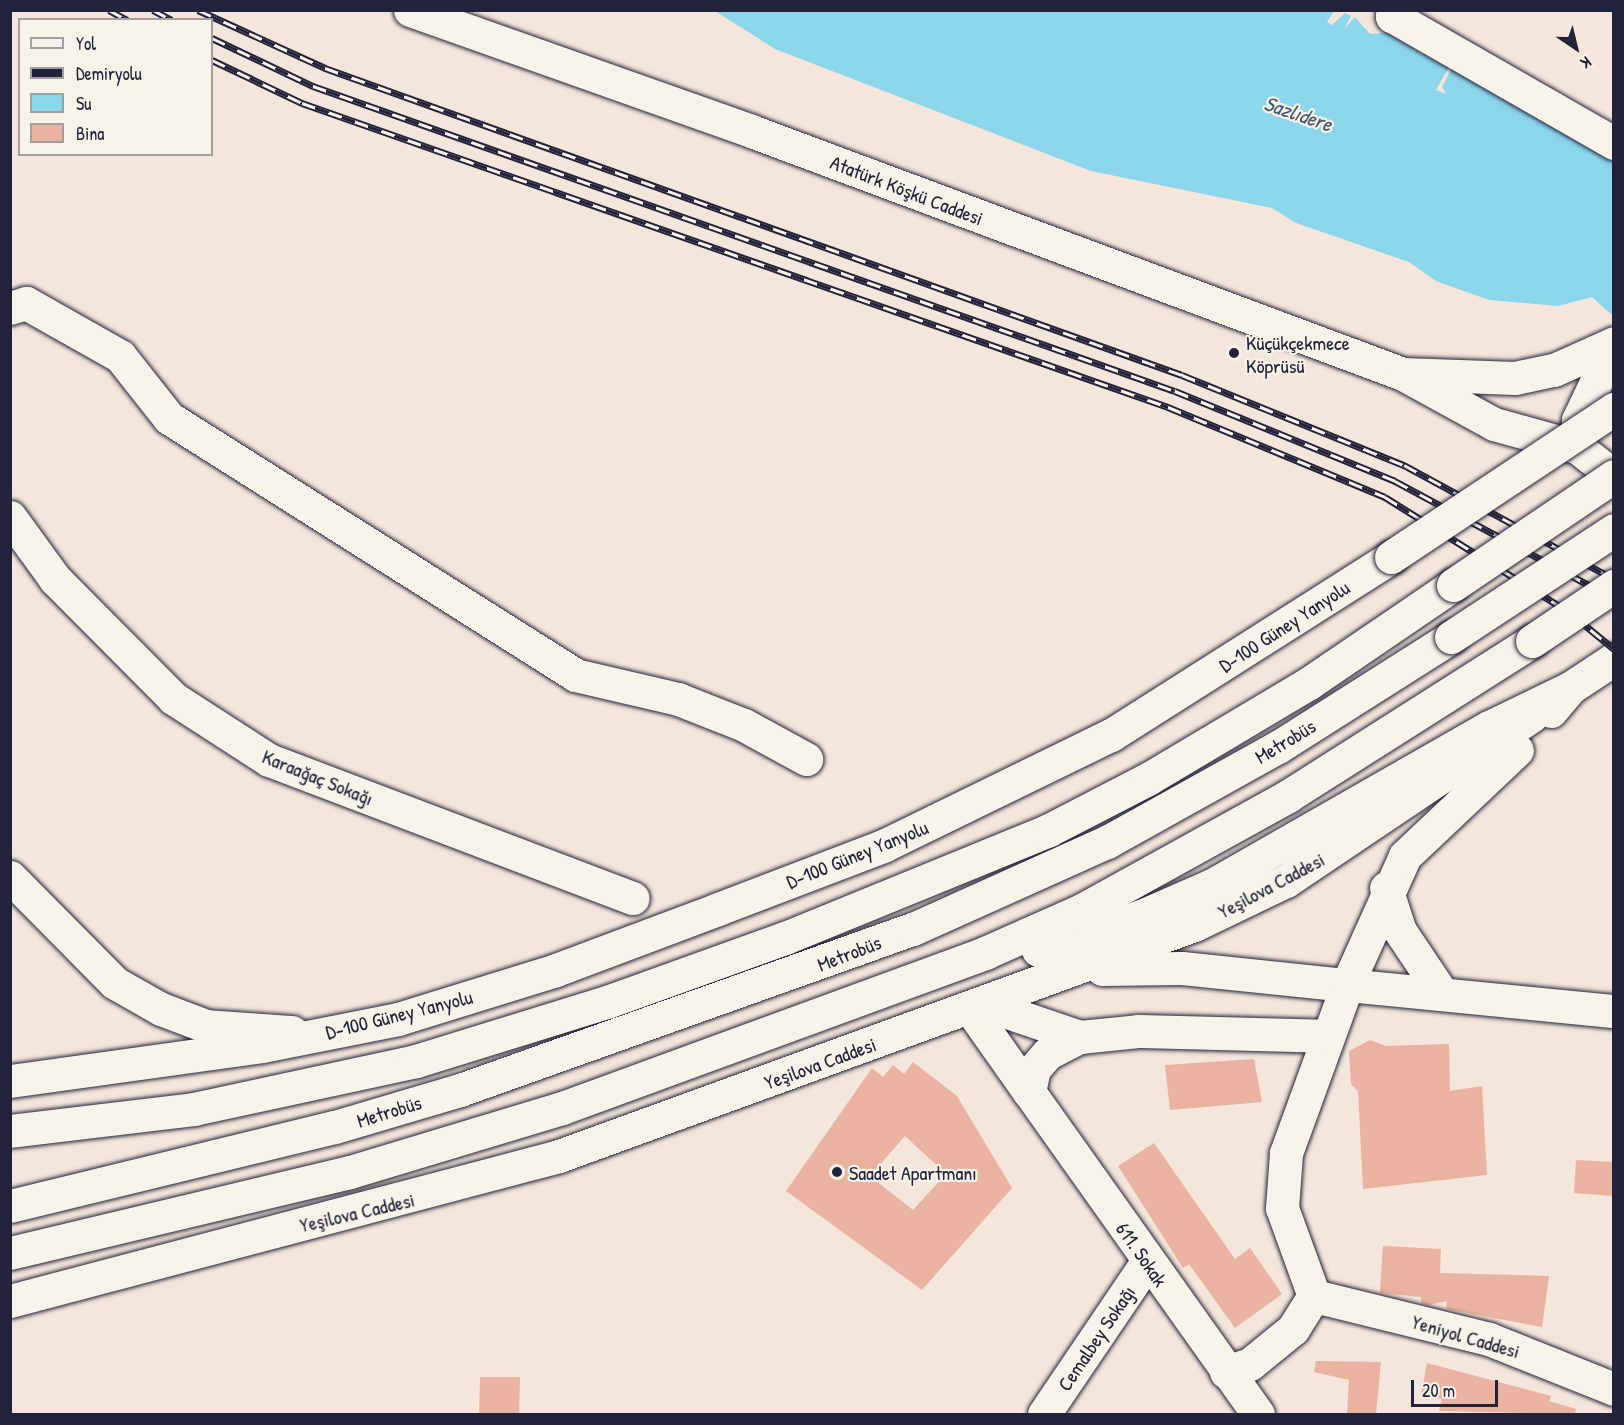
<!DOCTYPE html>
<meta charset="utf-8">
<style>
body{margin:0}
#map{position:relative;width:1624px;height:1425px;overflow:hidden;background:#f4e6da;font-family:"Patrick Hand",sans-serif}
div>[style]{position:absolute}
.water>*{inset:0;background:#8bd6eb}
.building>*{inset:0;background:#eab2a0}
.roads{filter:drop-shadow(0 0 2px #22223b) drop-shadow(0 0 2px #22223b)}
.minor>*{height:33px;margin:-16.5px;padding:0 16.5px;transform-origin:16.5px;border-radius:16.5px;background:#f7f3e8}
.major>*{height:33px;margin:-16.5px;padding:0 16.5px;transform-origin:16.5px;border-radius:16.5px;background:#f7f3e8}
.highway>*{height:33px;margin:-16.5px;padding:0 16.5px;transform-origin:16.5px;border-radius:16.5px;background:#f7f3e8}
.rail>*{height:7px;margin-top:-3.5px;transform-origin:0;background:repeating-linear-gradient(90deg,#f7f3e8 0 14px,#22223b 0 28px);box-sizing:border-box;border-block:2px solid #22223b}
.bridges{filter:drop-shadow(0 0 2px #22223b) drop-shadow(0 0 2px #22223b)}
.minor-bridge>*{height:33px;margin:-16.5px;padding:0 16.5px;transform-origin:16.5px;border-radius:16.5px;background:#f7f3e8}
.major-bridge>*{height:33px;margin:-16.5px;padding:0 16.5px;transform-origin:16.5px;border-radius:16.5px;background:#f7f3e8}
.highway-bridge>*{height:33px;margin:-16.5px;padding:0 16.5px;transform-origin:16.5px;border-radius:16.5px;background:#f7f3e8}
.dots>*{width:16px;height:16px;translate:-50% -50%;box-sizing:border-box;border:3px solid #f7f3e8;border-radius:50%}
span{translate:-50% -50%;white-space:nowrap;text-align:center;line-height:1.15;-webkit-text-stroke:4.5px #f7f3e8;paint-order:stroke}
.street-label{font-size:20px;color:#22223b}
.poi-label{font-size:20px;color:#22223b}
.left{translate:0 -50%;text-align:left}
.water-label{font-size:21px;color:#425870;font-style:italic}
.frame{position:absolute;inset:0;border:12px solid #22223b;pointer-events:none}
.legend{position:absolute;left:18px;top:18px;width:195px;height:138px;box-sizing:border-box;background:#f7f3e8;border:2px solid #a29fa3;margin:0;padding:8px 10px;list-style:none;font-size:18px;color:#22223b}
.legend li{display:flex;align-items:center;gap:12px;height:30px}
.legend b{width:30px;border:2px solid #a29fa3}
.north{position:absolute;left:1546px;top:18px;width:60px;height:60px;-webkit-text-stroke:4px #f7f3e8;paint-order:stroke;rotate:145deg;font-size:16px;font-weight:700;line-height:24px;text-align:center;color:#22223b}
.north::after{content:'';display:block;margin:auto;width:21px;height:27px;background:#22223b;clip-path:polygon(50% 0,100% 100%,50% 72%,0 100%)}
.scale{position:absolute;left:1411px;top:1380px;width:87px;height:27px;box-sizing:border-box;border:3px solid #22223b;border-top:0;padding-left:8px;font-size:18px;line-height:21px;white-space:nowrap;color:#22223b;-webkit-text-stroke:4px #f7f3e8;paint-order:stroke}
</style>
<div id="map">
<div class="water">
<i style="clip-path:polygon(715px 11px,1334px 11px,1327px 22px,1332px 25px,1345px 13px,1351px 16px,1344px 29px,1355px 17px,1370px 34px,1394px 32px,1421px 54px,1454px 58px,1436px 90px,1446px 94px,1442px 87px,1456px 60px,1543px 111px,1613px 162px,1613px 316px,1592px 297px,1558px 306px,1489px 300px,1436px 281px,1409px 262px,1296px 223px,1272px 208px,1091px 171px,775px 49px)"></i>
</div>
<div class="building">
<i style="clip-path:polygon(1370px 1040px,1386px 1046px,1449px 1044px,1450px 1091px,1482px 1086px,1487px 1175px,1363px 1189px,1358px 1091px,1351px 1084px,1349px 1051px)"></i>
<i style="clip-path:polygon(1254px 1059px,1262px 1102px,1170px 1110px,1165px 1065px)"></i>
<i style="clip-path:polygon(evenodd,913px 1062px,957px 1096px,1012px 1188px,922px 1290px,786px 1191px,872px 1068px,883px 1077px,893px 1065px,904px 1074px,913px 1062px,905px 1136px,946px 1174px,913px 1210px,870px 1176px,905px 1136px)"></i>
<i style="clip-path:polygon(1154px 1143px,1235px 1259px,1250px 1248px,1282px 1294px,1235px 1328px,1189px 1264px,1183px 1268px,1118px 1166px)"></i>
<i style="clip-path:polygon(1576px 1160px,1614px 1162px,1614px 1196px,1574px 1193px)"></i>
<i style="clip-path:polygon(1383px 1246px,1441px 1249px,1440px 1273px,1549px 1276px,1542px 1327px,1446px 1309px,1447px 1301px,1428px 1305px,1421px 1303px,1421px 1297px,1380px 1293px)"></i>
<i style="clip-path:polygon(1316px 1361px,1381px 1362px,1376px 1414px,1347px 1414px,1349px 1380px,1314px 1372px)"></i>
<i style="clip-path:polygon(1427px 1363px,1551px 1396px,1549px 1401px,1576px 1409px,1575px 1414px,1439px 1411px,1442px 1399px,1421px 1395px)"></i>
<i style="clip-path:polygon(480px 1377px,520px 1377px,519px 1414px,479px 1414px)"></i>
</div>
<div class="roads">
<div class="minor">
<i style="left:1395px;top:10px;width:7px;rotate:117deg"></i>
<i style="left:1392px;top:16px;width:256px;rotate:29.8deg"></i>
<i style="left:10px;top:308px;width:17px;rotate:-17deg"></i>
<i style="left:26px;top:303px;width:108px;rotate:29.4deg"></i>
<i style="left:120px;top:356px;width:79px;rotate:51.7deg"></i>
<i style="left:169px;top:418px;width:481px;rotate:32.3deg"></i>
<i style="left:575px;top:675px;width:106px;rotate:13.1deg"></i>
<i style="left:678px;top:699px;width:71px;rotate:21.5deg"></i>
<i style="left:744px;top:725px;width:71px;rotate:28.7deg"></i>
<i style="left:10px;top:517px;width:77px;rotate:54deg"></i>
<i style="left:55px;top:579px;width:168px;rotate:45.2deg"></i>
<i style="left:173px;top:698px;width:114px;rotate:32.9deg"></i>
<i style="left:269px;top:760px;width:389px;rotate:20.8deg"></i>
<i style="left:10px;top:877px;width:149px;rotate:45.3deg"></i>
<i style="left:115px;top:983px;width:53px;rotate:29.5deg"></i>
<i style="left:161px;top:1009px;width:48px;rotate:20.7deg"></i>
<i style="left:206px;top:1026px;width:86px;rotate:4deg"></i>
<i style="left:10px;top:1206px;width:334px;rotate:-13.7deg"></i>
<i style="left:335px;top:1127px;width:130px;rotate:-16.5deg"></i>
<i style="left:460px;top:1090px;width:481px;rotate:-19.6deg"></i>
<i style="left:913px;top:929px;width:213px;rotate:-24.2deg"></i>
<i style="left:1107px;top:842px;width:196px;rotate:-29.1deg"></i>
<i style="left:1278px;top:747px;width:205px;rotate:-32.4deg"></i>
<i style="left:1314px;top:1296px;width:180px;rotate:13.8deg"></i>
<i style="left:1489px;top:1339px;width:135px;rotate:21.8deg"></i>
<i style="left:1226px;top:1372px;width:25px;rotate:-18deg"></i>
<i style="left:1250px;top:1364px;width:55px;rotate:-39.1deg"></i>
<i style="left:1293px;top:1329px;width:39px;rotate:-58deg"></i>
<i style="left:1314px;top:1296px;width:94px;rotate:-110deg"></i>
<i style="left:1282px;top:1208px;width:55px;rotate:-85.8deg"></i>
<i style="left:1286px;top:1153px;width:179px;rotate:-70deg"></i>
<i style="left:1347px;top:985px;width:268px;rotate:5.6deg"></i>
<i style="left:1044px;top:1414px;width:184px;rotate:-55.9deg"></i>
<i style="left:1258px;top:1414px;width:395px;rotate:-125.4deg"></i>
<i style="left:1029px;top:1092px;width:24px;rotate:-78deg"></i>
<i style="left:1034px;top:1069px;width:21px;rotate:-49deg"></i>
<i style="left:1048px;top:1053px;width:36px;rotate:-27deg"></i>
<i style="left:1080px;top:1037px;width:58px;rotate:-5.9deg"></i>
<i style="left:1138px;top:1031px;width:188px;rotate:1.5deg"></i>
</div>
<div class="major">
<i style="left:410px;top:10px;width:362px;rotate:19.5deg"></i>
<i style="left:751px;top:131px;width:696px;rotate:20.44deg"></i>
<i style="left:1403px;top:374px;width:104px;rotate:28.8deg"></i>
<i style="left:1494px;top:424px;width:86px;rotate:15.5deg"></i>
<i style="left:1577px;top:447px;width:47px;rotate:38.1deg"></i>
<i style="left:1403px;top:374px;width:112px;rotate:2deg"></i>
<i style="left:1515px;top:378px;width:40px;rotate:-12deg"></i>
<i style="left:1554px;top:370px;width:66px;rotate:-24.2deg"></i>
<i style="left:1577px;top:447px;width:27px;rotate:-88deg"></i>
<i style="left:1578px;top:420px;width:84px;rotate:-64.7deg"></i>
<i style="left:1551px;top:711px;width:30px;rotate:-50deg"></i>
<i style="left:1570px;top:688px;width:53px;rotate:-33.4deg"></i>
<i style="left:1386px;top:888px;width:45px;rotate:72deg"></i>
<i style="left:1400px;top:931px;width:73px;rotate:56.1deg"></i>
<i style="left:1102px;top:969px;width:80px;rotate:-0.7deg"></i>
<i style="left:1182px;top:968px;width:166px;rotate:5.9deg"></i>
<i style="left:1347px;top:985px;width:141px;rotate:-65.8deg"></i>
<i style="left:1405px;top:856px;width:154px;rotate:-43.4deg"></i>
<i style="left:969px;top:1007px;width:104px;rotate:54.8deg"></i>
<i style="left:974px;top:1007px;width:21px;rotate:3deg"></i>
<i style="left:995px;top:1008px;width:90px;rotate:18.8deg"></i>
<i style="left:10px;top:1081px;width:254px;rotate:-7.9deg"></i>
<i style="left:262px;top:1046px;width:139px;rotate:-11.2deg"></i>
<i style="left:398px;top:1019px;width:165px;rotate:-17.2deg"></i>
<i style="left:556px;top:970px;width:173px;rotate:-20.6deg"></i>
<i style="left:718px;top:909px;width:177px;rotate:-20.9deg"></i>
<i style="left:883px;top:846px;width:254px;rotate:-26deg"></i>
<i style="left:1111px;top:735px;width:332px;rotate:-32.4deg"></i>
<i style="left:10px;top:1301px;width:568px;rotate:-14.79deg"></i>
<i style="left:559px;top:1156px;width:676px;rotate:-19.99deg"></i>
<i style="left:1194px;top:925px;width:102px;rotate:-25.6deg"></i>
<i style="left:1286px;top:881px;width:296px;rotate:-33.9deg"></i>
</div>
<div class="highway">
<i style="left:1038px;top:950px;width:108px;rotate:-18.3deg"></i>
<i style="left:1141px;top:916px;width:77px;rotate:-23.6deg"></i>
<i style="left:1212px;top:885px;width:319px;rotate:-29.7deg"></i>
<i style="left:1489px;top:727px;width:90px;rotate:-25.7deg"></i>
<i style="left:10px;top:1131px;width:185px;rotate:-6.8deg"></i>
<i style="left:194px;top:1109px;width:227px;rotate:-12.2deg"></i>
<i style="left:416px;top:1061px;width:200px;rotate:-17.2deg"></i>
<i style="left:607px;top:1002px;width:189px;rotate:-19.8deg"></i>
<i style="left:785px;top:938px;width:285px;rotate:-22.2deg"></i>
<i style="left:1049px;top:830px;width:111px;rotate:-27.3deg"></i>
<i style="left:1148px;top:779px;width:187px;rotate:-30.8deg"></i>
<i style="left:1309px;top:683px;width:174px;rotate:-34.2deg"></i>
<i style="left:10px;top:1253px;width:350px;rotate:-13.4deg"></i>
<i style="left:350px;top:1172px;width:221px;rotate:-16.8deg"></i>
<i style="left:562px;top:1108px;width:451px;rotate:-20.1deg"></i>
<i style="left:985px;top:953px;width:104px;rotate:-23.9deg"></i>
<i style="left:1080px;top:911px;width:238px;rotate:-28.9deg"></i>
<i style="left:1288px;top:796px;width:289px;rotate:-32.4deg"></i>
</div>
</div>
<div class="rail">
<i style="left:109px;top:10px;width:21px;rotate:29deg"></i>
<i style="left:153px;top:10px;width:21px;rotate:28deg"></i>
<i style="left:198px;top:10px;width:140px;rotate:24.5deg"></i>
<i style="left:325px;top:68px;width:910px;rotate:19.71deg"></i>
<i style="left:1182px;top:375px;width:240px;rotate:22.1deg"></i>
<i style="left:1404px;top:465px;width:239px;rotate:28.5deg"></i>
<i style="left:212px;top:38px;width:112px;rotate:25.4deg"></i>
<i style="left:313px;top:86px;width:914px;rotate:19.49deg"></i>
<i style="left:1175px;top:391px;width:238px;rotate:22.2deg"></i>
<i style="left:1395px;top:481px;width:225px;rotate:28.2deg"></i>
<i style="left:1593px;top:587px;width:27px;rotate:39deg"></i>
<i style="left:212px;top:60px;width:100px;rotate:25.5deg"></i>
<i style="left:302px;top:103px;width:918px;rotate:19.34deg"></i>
<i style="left:1168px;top:407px;width:235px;rotate:22.5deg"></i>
<i style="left:1385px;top:497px;width:217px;rotate:32deg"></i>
<i style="left:1569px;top:612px;width:58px;rotate:39.4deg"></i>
</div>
<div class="bridges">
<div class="minor-bridge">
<i style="left:1451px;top:637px;width:195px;rotate:-33.3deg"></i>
</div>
<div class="major-bridge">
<i style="left:1391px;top:557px;width:268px;rotate:-33.6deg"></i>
</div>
<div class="highway-bridge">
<i style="left:1453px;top:585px;width:194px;rotate:-34.1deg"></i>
<i style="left:1532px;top:641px;width:99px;rotate:-33.9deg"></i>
</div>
</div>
<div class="dots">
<i style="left:1234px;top:353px;background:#22223b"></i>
<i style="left:837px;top:1172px;background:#22223b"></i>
</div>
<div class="street-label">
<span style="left:907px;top:190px;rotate:21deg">Atatürk Köşkü Caddesi</span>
<span style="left:1284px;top:626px;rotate:-33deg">D-100 Güney Yanyolu</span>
<span style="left:1285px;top:741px;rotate:-31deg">Metrobüs</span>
<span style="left:318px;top:777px;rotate:22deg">Karaağaç Sokağı</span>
<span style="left:857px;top:854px;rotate:-22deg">D-100 Güney Yanyolu</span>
<span style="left:1271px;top:885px;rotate:-28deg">Yeşilova Caddesi</span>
<span style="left:849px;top:953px;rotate:-21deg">Metrobüs</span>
<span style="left:399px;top:1014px;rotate:-14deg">D-100 Güney Yanyolu</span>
<span style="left:820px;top:1063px;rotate:-20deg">Yeşilova Caddesi</span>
<span style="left:389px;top:1111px;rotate:-17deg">Metrobüs</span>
<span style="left:357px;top:1212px;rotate:-13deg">Yeşilova Caddesi</span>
<span style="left:1142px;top:1254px;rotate:55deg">611. Sokak</span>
<span style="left:1466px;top:1336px;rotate:16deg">Yeniyol Caddesi</span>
<span style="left:1096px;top:1338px;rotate:-56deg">Cemalbey Sokağı</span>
</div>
<div class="poi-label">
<span class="left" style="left:1246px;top:354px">Küçükçekmece<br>Köprüsü</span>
<span class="left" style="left:849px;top:1172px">Saadet Apartmanı</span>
</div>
<div class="water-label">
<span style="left:1298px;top:114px;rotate:19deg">Sazlıdere</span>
</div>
<div class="frame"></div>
<ul class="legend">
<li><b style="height:8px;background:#f7f3e8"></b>Yol</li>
<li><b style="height:8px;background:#22223b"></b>Demiryolu</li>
<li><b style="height:16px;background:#8bd6eb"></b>Su</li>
<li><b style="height:16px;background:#eab2a0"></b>Bina</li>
</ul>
<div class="north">K</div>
<div class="scale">20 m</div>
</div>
